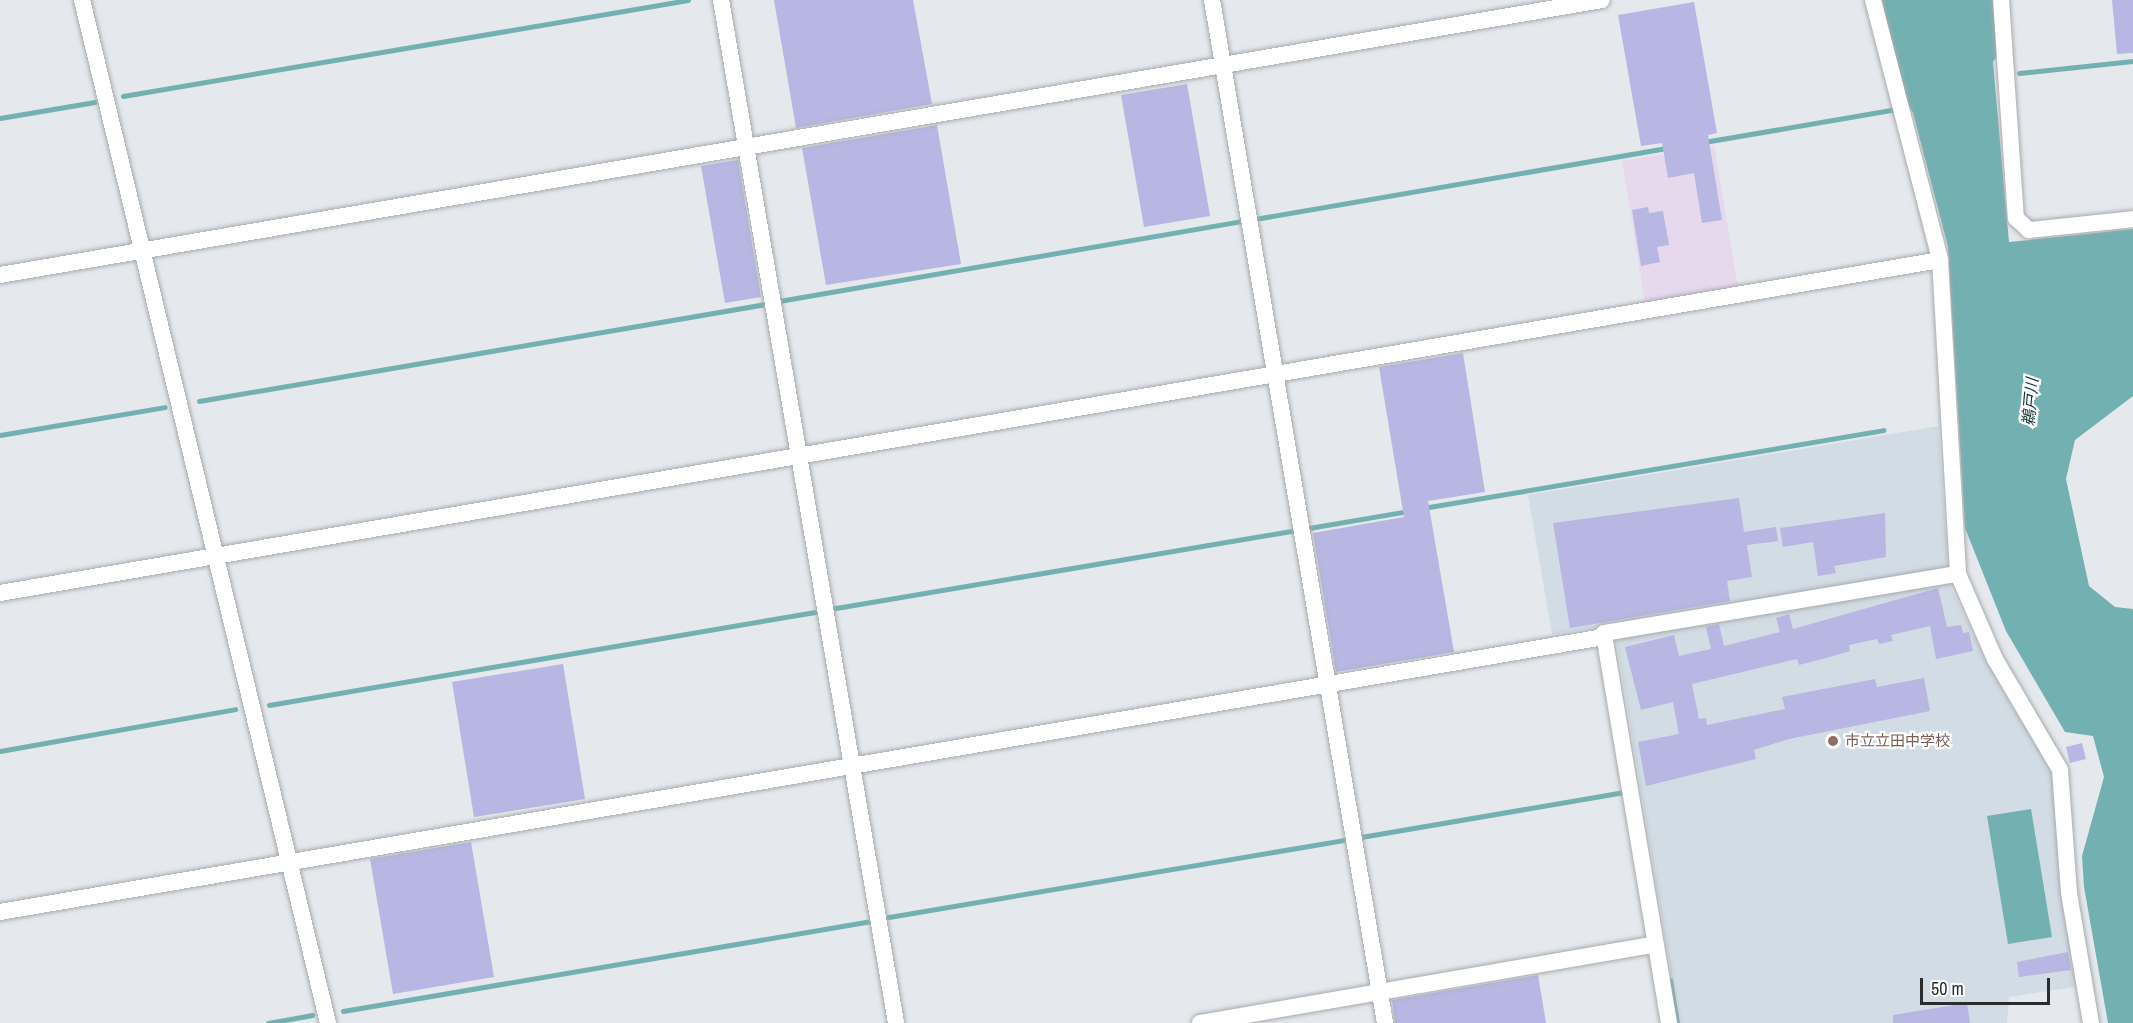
<!DOCTYPE html>
<meta charset="utf-8">
<style>
body{margin:0}
#map{position:relative;width:2133px;height:1023px;overflow:hidden;background:#e5e9ed;font-family:"Archivo Narrow","Noto Sans JP",sans-serif}
div>[style]{position:absolute}
.built>*{inset:0;background:#d2dce5}
.industrial>*{inset:0;background:#e6d9ed}
.water>*{inset:0;background:#73b0b1}
.stream>*{height:5px;margin:-2.5px;padding:0 2.5px;transform-origin:2.5px;border-radius:2.5px;background:#73b0b1}
.building>*{inset:0;background:#b8b6e2}
.roads{filter:drop-shadow(0 0 2px #a6abae) drop-shadow(0 0 2px #a6abae)}
.minor>*{height:16px;margin:-8px;padding:0 8px;transform-origin:8px;border-radius:8px;background:#fff}
.dots>*{width:16px;height:16px;translate:-50% -50%;box-sizing:border-box;border:3px solid #fff;border-radius:50%}
span{translate:-50% -50%;white-space:nowrap;text-align:center;line-height:1.15;-webkit-text-stroke:4.5px #fff;paint-order:stroke}
.education-label{font-size:15px;color:#785e54}
.left{translate:0 -50%;text-align:left}
.water-label{font-size:16px;color:#0f2f2f;font-style:italic}
.scale{position:absolute;left:1920px;top:978px;width:130px;height:27px;box-sizing:border-box;border:3px solid #2a2c2d;border-top:0;padding-left:8px;font-size:18px;line-height:21px;white-space:nowrap;color:#2a2c2d;-webkit-text-stroke:4px #fff;paint-order:stroke}
</style>
<div id="map">
<div class="built">
<i style="clip-path:polygon(1938px 426px,1949px 583px,1984px 658px,2052px 772px,2062px 887px,2079px 986px,2009px 997px,2007px 1023px,1679px 1023px,1614px 625px,1552px 634px,1528px 495px)"></i>
</div>
<div class="industrial">
<i style="clip-path:polygon(1714px 145px,1738px 287px,1645px 303px,1622px 161px)"></i>
</div>
<div class="water">
<i style="clip-path:polygon(1882px 0,1994px 0,2000px 52px,1993px 62px,2009px 242px,2133px 229px,2133px 396px,2075px 440px,2066px 479px,2089px 586px,2115px 607px,2133px 609px,2133px 1023px,2108px 1023px,2084px 887px,2082px 856px,2104px 777px,2093px 736px,2065px 732px,2006px 631px,1965px 528px,1948px 247px,1913px 113px,1903px 97px)"></i>
<i style="clip-path:polygon(2031px 809px,2052px 937px,2008px 944px,1987px 816px)"></i>
</div>
<div class="stream">
<i style="left:2019px;top:73px;width:115px;rotate:-6deg"></i>
<i style="left:123px;top:96px;width:573px;rotate:-9.64deg"></i>
<i style="left:0;top:118px;width:96px;rotate:-9.6deg"></i>
<i style="left:1704px;top:142px;width:191px;rotate:-9.7deg"></i>
<i style="left:1255px;top:219px;width:419px;rotate:-9.8deg"></i>
<i style="left:779px;top:301px;width:472px;rotate:-9.8deg"></i>
<i style="left:199px;top:401px;width:575px;rotate:-9.71deg"></i>
<i style="left:0;top:435px;width:167px;rotate:-9.6deg"></i>
<i style="left:1423px;top:508px;width:467px;rotate:-9.6deg"></i>
<i style="left:1309px;top:528px;width:100px;rotate:-9.7deg"></i>
<i style="left:830px;top:609px;width:472px;rotate:-9.6deg"></i>
<i style="left:269px;top:705px;width:554px;rotate:-9.67deg"></i>
<i style="left:0;top:751px;width:239px;rotate:-10.1deg"></i>
<i style="left:1361px;top:837px;width:267px;rotate:-9.7deg"></i>
<i style="left:883px;top:918px;width:473px;rotate:-9.6deg"></i>
<i style="left:1670px;top:980px;width:44px;rotate:80.8deg"></i>
<i style="left:343px;top:1011px;width:536px;rotate:-9.67deg"></i>
<i style="left:268px;top:1023px;width:45px;rotate:-10.3deg"></i>
</div>
<div class="building">
<i style="clip-path:polygon(774px 0,913px 0,932px 104px,796px 128px)"></i>
<i style="clip-path:polygon(2112px 0,2133px 0,2133px 53px,2117px 54px)"></i>
<i style="clip-path:polygon(1694px 2px,1717px 133px,1708px 135px,1722px 220px,1702px 223px,1694px 173px,1668px 178px,1662px 143px,1641px 146px,1618px 15px)"></i>
<i style="clip-path:polygon(1187px 84px,1210px 216px,1144px 227px,1121px 95px)"></i>
<i style="clip-path:polygon(937px 125px,961px 264px,826px 285px,802px 148px)"></i>
<i style="clip-path:polygon(738px 160px,761px 297px,725px 303px,701px 166px)"></i>
<i style="clip-path:polygon(1648px 207px,1649px 213px,1663px 211px,1669px 245px,1657px 247px,1660px 262px,1641px 266px,1632px 210px)"></i>
<i style="clip-path:polygon(1463px 353px,1485px 492px,1428px 501px,1454px 652px,1336px 672px,1313px 533px,1404px 517px,1379px 367px)"></i>
<i style="clip-path:polygon(1739px 498px,1744px 532px,1776px 527px,1778px 541px,1747px 545px,1752px 577px,1727px 581px,1730px 601px,1570px 628px,1553px 523px)"></i>
<i style="clip-path:polygon(1885px 513px,1886px 557px,1834px 566px,1836px 573px,1818px 576px,1813px 542px,1783px 547px,1780px 528px)"></i>
<i style="clip-path:polygon(1938px 588px,1947px 627px,1961px 625px,1963px 633px,1969px 632px,1973px 651px,1936px 659px,1930px 626px,1891px 635px,1893px 641px,1879px 644px,1877px 639px,1849px 645px,1850px 651px,1826px 658px,1799px 665px,1797px 659px,1692px 684px,1699px 719px,1706px 718px,1707px 725px,1785px 709px,1782px 697px,1875px 679px,1877px 687px,1924px 678px,1930px 711px,1789px 739px,1754px 750px,1756px 759px,1646px 786px,1638px 742px,1679px 734px,1673px 702px,1641px 710px,1625px 647px,1674px 635px,1679px 656px,1711px 649px,1706px 627px,1719px 624px,1724px 646px,1780px 632px,1776px 618px,1789px 614px,1793px 629px)"></i>
<i style="clip-path:polygon(563px 664px,585px 799px,474px 817px,452px 682px)"></i>
<i style="clip-path:polygon(2082px 743px,2086px 759px,2070px 763px,2066px 747px)"></i>
<i style="clip-path:polygon(471px 842px,494px 977px,393px 994px,370px 859px)"></i>
<i style="clip-path:polygon(2068px 952px,2071px 970px,2019px 977px,2017px 962px)"></i>
<i style="clip-path:polygon(1538px 975px,1546px 1023px,1395px 1023px,1392px 1000px)"></i>
<i style="clip-path:polygon(1967px 1003px,1970px 1023px,1893px 1023px,1893px 1015px)"></i>
</div>
<div class="roads">
<div class="minor">
<i style="left:82px;top:0;width:1052px;rotate:76.48deg"></i>
<i style="left:721px;top:0;width:1038px;rotate:80.29deg"></i>
<i style="left:1212px;top:0;width:1038px;rotate:80.4deg"></i>
<i style="left:1873px;top:0;width:268px;rotate:75.5deg"></i>
<i style="left:1940px;top:260px;width:315px;rotate:86.7deg"></i>
<i style="left:1958px;top:574px;width:93px;rotate:66.5deg"></i>
<i style="left:1995px;top:659px;width:129px;rotate:59.6deg"></i>
<i style="left:2060px;top:770px;width:123px;rotate:85.8deg"></i>
<i style="left:2069px;top:893px;width:132px;rotate:80.4deg"></i>
<i style="left:2001px;top:0;width:219px;rotate:86.1deg"></i>
<i style="left:2016px;top:218px;width:18px;rotate:43deg"></i>
<i style="left:2029px;top:230px;width:105px;rotate:-6deg"></i>
<i style="left:0;top:275px;width:1625px;rotate:-9.74deg"></i>
<i style="left:0;top:593px;width:1968px;rotate:-9.74deg"></i>
<i style="left:0;top:912px;width:1627px;rotate:-9.73deg"></i>
<i style="left:1200px;top:1023px;width:462px;rotate:-9.8deg"></i>
<i style="left:1669px;top:1023px;width:395px;rotate:-99.5deg"></i>
<i style="left:1604px;top:633px;width:359px;rotate:-9.5deg"></i>
</div>
</div>
<div class="dots">
<i style="left:1833px;top:741px;background:#8d6e63"></i>
</div>
<div class="education-label">
<span class="left" style="left:1845px;top:741px">市立立田中学校</span>
</div>
<div class="water-label">
<span style="left:2030px;top:402px;rotate:-85deg">鵜戸川</span>
</div>
<div class="scale">50 m</div>
</div>
